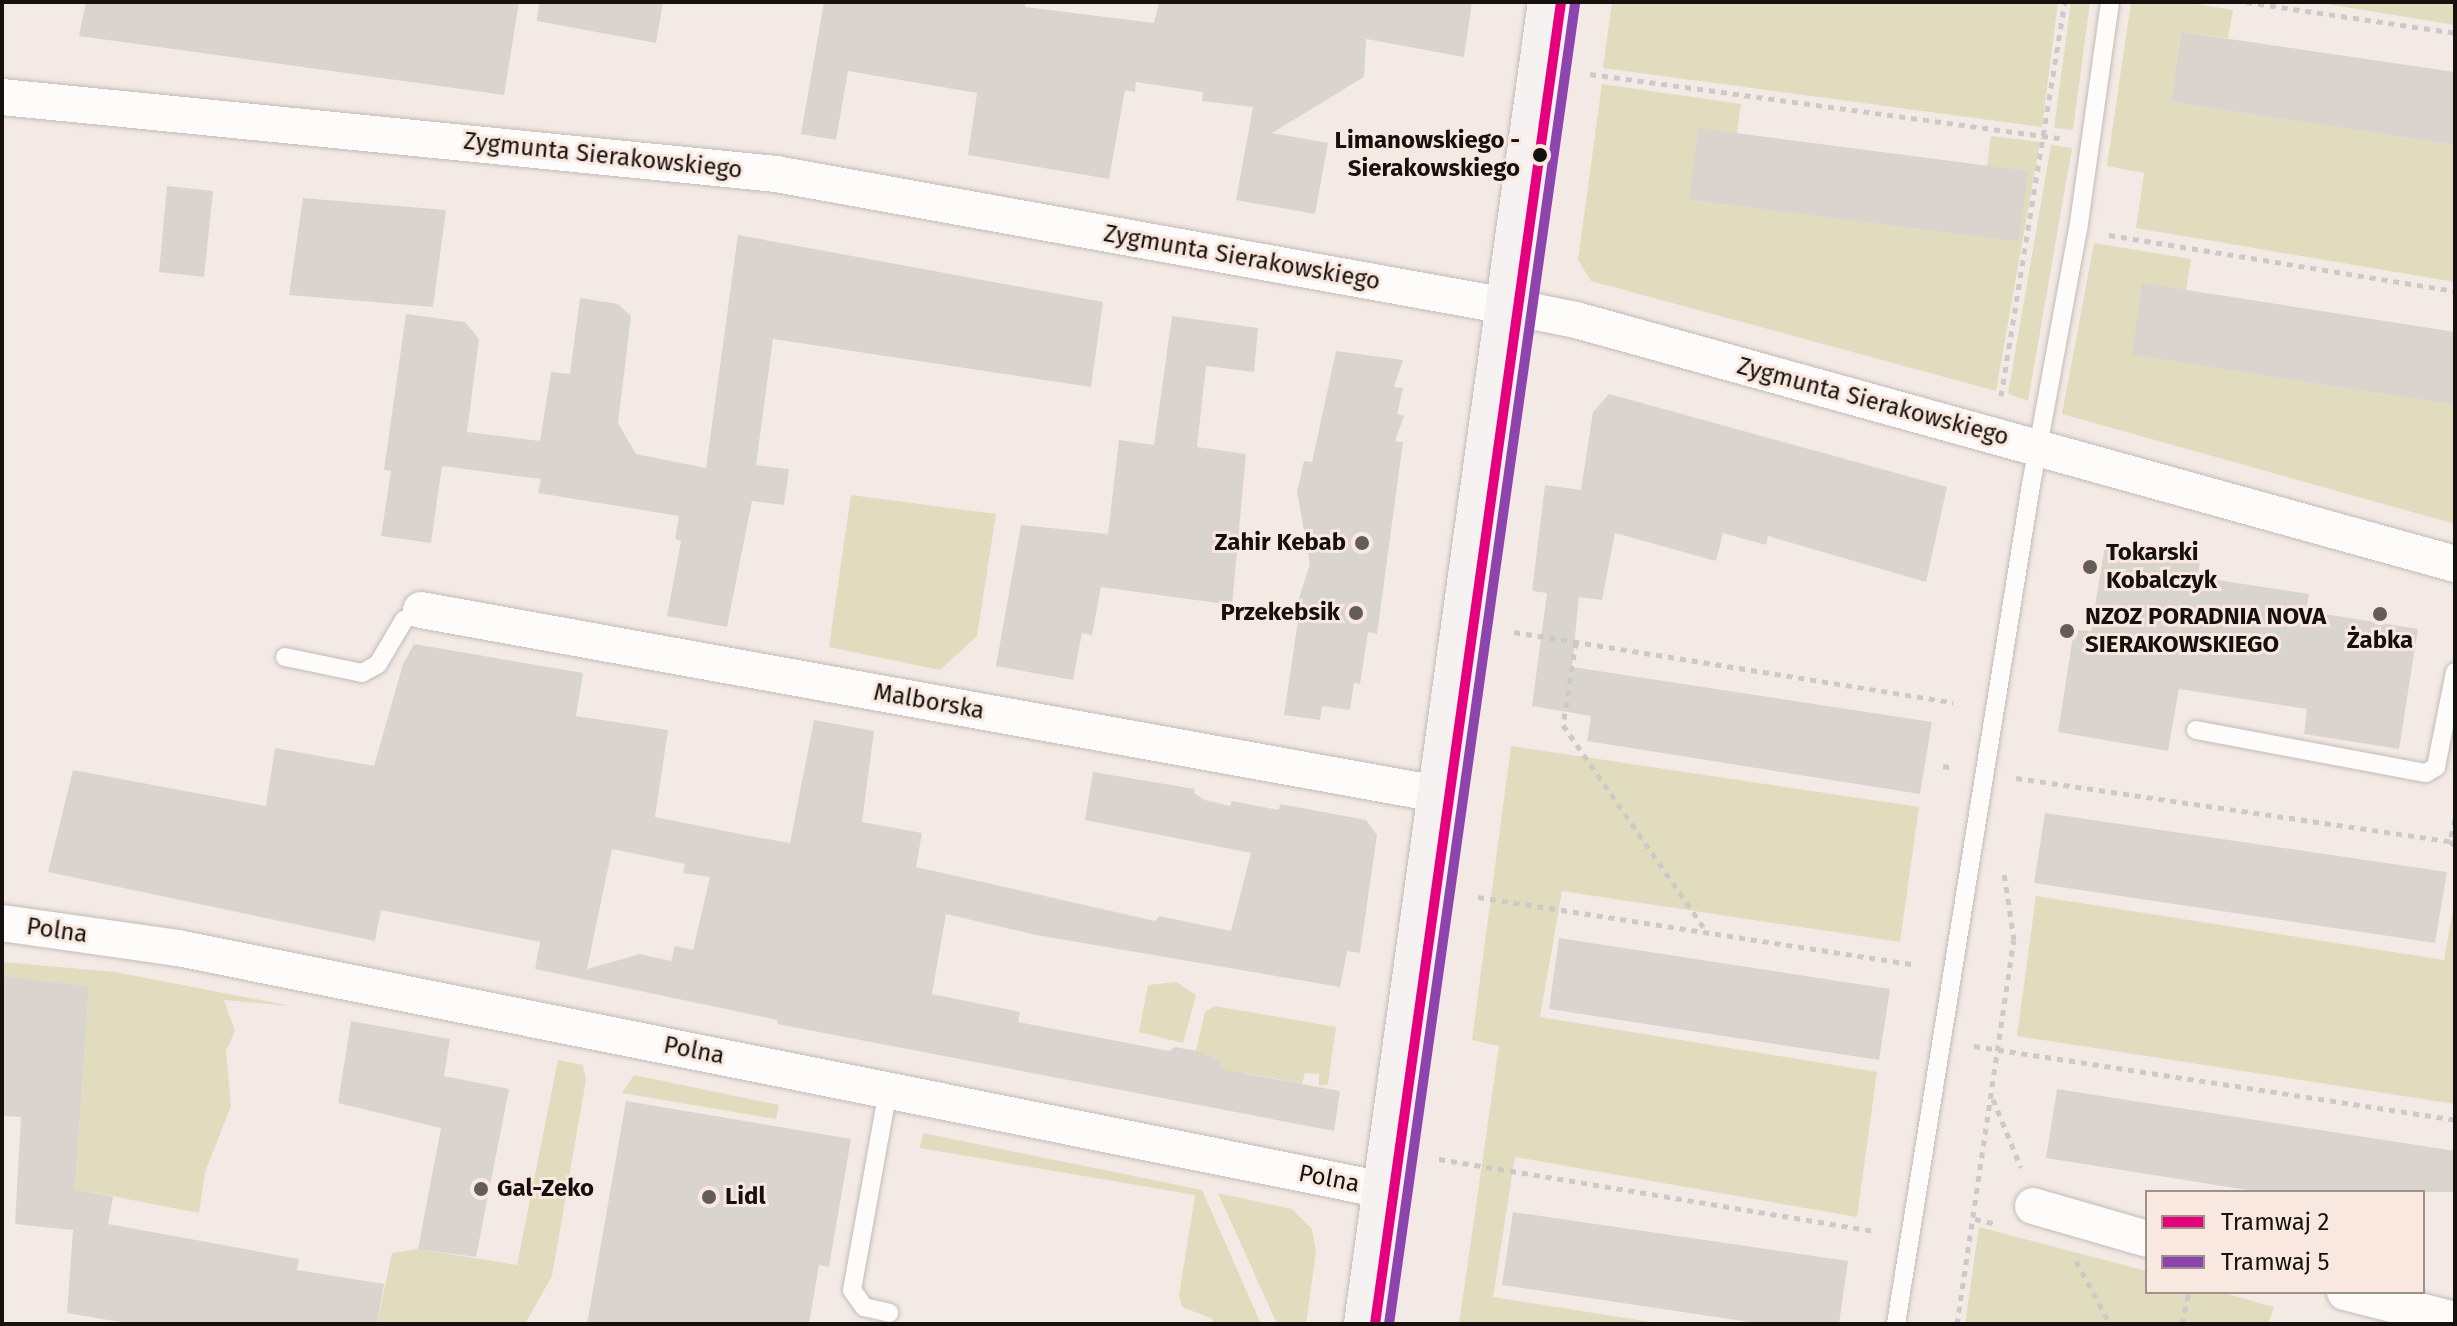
<!DOCTYPE html>
<meta charset="utf-8">
<style>
body{margin:0}
#map{position:relative;width:2457px;height:1326px;overflow:hidden;background:#f3eae5;font-family:"Fira Sans",sans-serif}
div>[style]{position:absolute}
.green>*{inset:0;background:#e1dcbe}
.building>*{inset:0;background:#dad4cf}
.path>*{height:5px;margin-top:-2.5px;transform-origin:0;background:repeating-linear-gradient(90deg,#cccac8 0 6px,transparent 0 12px)}
.roads{filter:drop-shadow(0 0 2px #c3bbb7) drop-shadow(0 0 2px #c3bbb7)}
.lane>*{height:18px;margin:-9px;padding:0 9px;transform-origin:9px;border-radius:9px;background:#fdfcfb}
.street>*{height:36px;margin:-18px;padding:0 18px;transform-origin:18px;border-radius:18px;background:#fdfcfb}
.secondary>*{height:44px;margin:-22px;padding:0 22px;transform-origin:22px;border-radius:22px;background:#f6f2f1}
.tram-1>*{height:10px;margin:-5px;padding:0 5px;transform-origin:5px;border-radius:5px;background:#e5007d}
.tram-2>*{height:10px;margin:-5px;padding:0 5px;transform-origin:5px;border-radius:5px;background:#8e44ad}
.dots>*{width:22px;height:22px;translate:-50% -50%;box-sizing:border-box;border:4px solid #f9e8df;border-radius:50%}
span{translate:-50% -50%;white-space:nowrap;text-align:center;line-height:1.15;-webkit-text-stroke:6px #f9e8df;paint-order:stroke}
.stop-label{font-size:24px;color:#16110e;font-weight:700}
.right{translate:-100% -50%;text-align:right}
.street-label{font-size:24px;color:#16110e}
.poi-label{font-size:24px;color:#16110e;font-weight:700}
.left{translate:0 -50%;text-align:left}
.frame{position:absolute;inset:0;border:4px solid #16110e;pointer-events:none}
.legend{position:absolute;left:2145px;top:1190px;width:280px;height:104px;box-sizing:border-box;background:#f9e8df;border:2px solid #9e928b;margin:0;padding:10px 14px;list-style:none;font-size:24px;color:#16110e}
.legend li{display:flex;align-items:center;gap:16px;height:40px}
.legend b{width:40px;border:2px solid #9e928b}
</style>
<div id="map">
<div class="green">
<i style="clip-path:polygon(1612px 2px,2058px 2px,2042px 127px,1603px 68px)"></i>
<i style="clip-path:polygon(2071px 2px,2090px 2px,2073px 130px,2054px 128px)"></i>
<i style="clip-path:polygon(2131px 2px,2184px 2px,2233px 10px,2228px 38px,2181px 32px,2171px 102px,2455px 145px,2455px 282px,2136px 228px,2144px 173px,2107px 166px)"></i>
<i style="clip-path:polygon(2315px 2px,2455px 2px,2455px 25px)"></i>
<i style="clip-path:polygon(1602px 84px,1741px 104px,1737px 133px,1698px 129px,1690px 200px,2019px 242px,1987px 166px,1991px 136px,2040px 142px,1996px 391px,1591px 281px,1578px 260px)"></i>
<i style="clip-path:polygon(2051px 145px,2072px 148px,2028px 401px,2008px 394px)"></i>
<i style="clip-path:polygon(2094px 243px,2191px 259px,2186px 290px,2132px 355px,2455px 405px,2455px 524px,2062px 414px)"></i>
<i style="clip-path:polygon(851px 495px,996px 514px,977px 636px,940px 670px,829px 647px)"></i>
<i style="clip-path:polygon(1511px 746px,1919px 807px,1900px 942px,1562px 891px,1540px 1017px,1877px 1072px,1857px 1217px,1515px 1157px,1493px 1297px,1664px 1324px,1459px 1324px,1499px 1046px,1472px 1040px)"></i>
<i style="clip-path:polygon(2036px 896px,2444px 960px,2455px 898px,2455px 1104px,2017px 1036px)"></i>
<i style="clip-path:polygon(2px 962px,115px 972px,291px 1006px,224px 1000px,235px 1031px,226px 1051px,231px 1106px,205px 1172px,199px 1213px,75px 1189px,89px 986px,2px 976px)"></i>
<i style="clip-path:polygon(1176px 982px,1196px 995px,1183px 1043px,1139px 1032px,1148px 985px)"></i>
<i style="clip-path:polygon(1215px 1006px,1336px 1027px,1328px 1084px,1319px 1086px,1319px 1074px,1305px 1073px,1302px 1084px,1245px 1073px,1234px 1083px,1196px 1051px,1205px 1012px)"></i>
<i style="clip-path:polygon(558px 1060px,583px 1065px,586px 1080px,552px 1276px,525px 1324px,377px 1324px,392px 1253px,418px 1249px,517px 1265px)"></i>
<i style="clip-path:polygon(634px 1075px,779px 1105px,776px 1119px,622px 1093px)"></i>
<i style="clip-path:polygon(923px 1133px,1202px 1190px,1261px 1324px,1212px 1324px,1213px 1319px,1182px 1307px,1179px 1295px,1195px 1195px,920px 1148px)"></i>
<i style="clip-path:polygon(1218px 1193px,1292px 1209px,1312px 1229px,1316px 1252px,1306px 1324px,1277px 1324px)"></i>
<i style="clip-path:polygon(1979px 1227px,2147px 1271px,2147px 1292px,2220px 1292px,2274px 1307px,2268px 1324px,1965px 1324px)"></i>
</div>
<div class="building">
<i style="clip-path:polygon(86px 2px,519px 2px,504px 95px,79px 36px)"></i>
<i style="clip-path:polygon(539px 2px,663px 2px,656px 43px,537px 21px)"></i>
<i style="clip-path:polygon(824px 2px,1026px 2px,1025px 7px,1154px 23px,1159px 2px,1472px 2px,1464px 57px,1366px 39px,1364px 77px,1272px 133px,1328px 143px,1315px 214px,1236px 200px,1253px 107px,1202px 101px,1203px 92px,1136px 82px,1135px 92px,1125px 90px,1109px 179px,968px 155px,977px 93px,848px 71px,836px 140px,801px 134px)"></i>
<i style="clip-path:polygon(2181px 32px,2455px 72px,2455px 145px,2171px 102px)"></i>
<i style="clip-path:polygon(1698px 128px,2028px 171px,2019px 242px,1689px 200px)"></i>
<i style="clip-path:polygon(167px 186px,213px 191px,204px 277px,159px 272px)"></i>
<i style="clip-path:polygon(303px 198px,446px 210px,433px 307px,289px 295px)"></i>
<i style="clip-path:polygon(738px 235px,1103px 302px,1091px 387px,773px 339px,756px 465px,789px 469px,784px 505px,752px 501px,727px 627px,667px 616px,681px 541px,675px 539px,679px 516px,538px 493px,541px 479px,442px 466px,431px 543px,381px 536px,391px 471px,384px 470px,406px 314px,465px 322px,479px 339px,467px 432px,540px 441px,551px 372px,570px 374px,580px 298px,618px 304px,631px 316px,618px 423px,636px 454px,706px 468px)"></i>
<i style="clip-path:polygon(2142px 283px,2455px 332px,2455px 405px,2132px 355px)"></i>
<i style="clip-path:polygon(1172px 316px,1258px 328px,1254px 372px,1206px 366px,1197px 447px,1246px 454px,1232px 605px,1101px 587px,1092px 635px,1082px 633px,1073px 680px,996px 666px,1021px 525px,1108px 534px,1119px 440px,1154px 445px)"></i>
<i style="clip-path:polygon(1336px 351px,1403px 360px,1394px 387px,1403px 388px,1397px 414px,1404px 416px,1395px 441px,1403px 442px,1377px 634px,1368px 632px,1360px 684px,1354px 683px,1350px 710px,1322px 706px,1320px 720px,1284px 715px,1299px 614px,1294px 613px,1310px 564px,1297px 492px,1304px 461px,1312px 462px)"></i>
<i style="clip-path:polygon(1609px 394px,1947px 487px,1926px 582px,1768px 536px,1766px 545px,1723px 533px,1716px 561px,1615px 533px,1602px 600px,1579px 597px,1572px 667px,1932px 722px,1920px 794px,1587px 741px,1591px 716px,1532px 706px,1547px 593px,1532px 591px,1545px 485px,1581px 490px,1593px 412px)"></i>
<i style="clip-path:polygon(2105px 545px,2200px 561px,2198px 577px,2309px 594px,2306px 611px,2418px 629px,2399px 749px,2304px 734px,2307px 709px,2179px 689px,2168px 751px,2058px 732px,2074px 630px,2091px 631px)"></i>
<i style="clip-path:polygon(evenodd,414px 644px,583px 673px,576px 716px,668px 730px,655px 817px,750px 836px,790px 843px,814px 720px,874px 731px,862px 822px,922px 833px,916px 867px,1155px 921px,1159px 916px,1231px 931px,1251px 853px,1085px 820px,1093px 772px,1195px 789px,1194px 793px,1205px 800px,1230px 806px,1232px 801px,1279px 810px,1280px 804px,1366px 820px,1377px 835px,1360px 953px,1347px 951px,1340px 987px,1036px 935px,946px 914px,932px 994px,1020px 1012px,1018px 1022px,1169px 1051px,1175px 1047px,1197px 1051px,1218px 1060px,1225px 1070px,1340px 1091px,1334px 1131px,777px 1024px,778px 1020px,535px 969px,540px 942px,381px 910px,375px 941px,48px 872px,73px 770px,266px 806px,275px 748px,374px 766px,403px 664px,414px 644px,612px 849px,685px 864px,683px 873px,710px 877px,693px 950px,675px 946px,671px 961px,640px 954px,587px 969px,612px 849px)"></i>
<i style="clip-path:polygon(2045px 813px,2447px 872px,2435px 943px,2034px 883px)"></i>
<i style="clip-path:polygon(1559px 938px,1890px 989px,1879px 1060px,1549px 1009px)"></i>
<i style="clip-path:polygon(2px 976px,89px 986px,75px 1189px,113px 1197px,108px 1224px,299px 1259px,297px 1270px,384px 1284px,377px 1324px,132px 1324px,67px 1313px,73px 1230px,15px 1224px,21px 1117px,2px 1116px)"></i>
<i style="clip-path:polygon(351px 1021px,450px 1039px,444px 1076px,509px 1089px,476px 1257px,418px 1249px,441px 1128px,338px 1103px)"></i>
<i style="clip-path:polygon(2057px 1089px,2455px 1151px,2455px 1192px,2260px 1192px,2046px 1158px)"></i>
<i style="clip-path:polygon(626px 1101px,851px 1139px,829px 1267px,819px 1265px,809px 1324px,587px 1324px)"></i>
<i style="clip-path:polygon(1513px 1212px,1848px 1261px,1839px 1324px,1763px 1324px,1502px 1285px)"></i>
</div>
<div class="path">
<i style="left:2246px;top:2px;width:211px;rotate:8.4deg"></i>
<i style="left:1590px;top:74px;width:474px;rotate:7.8deg"></i>
<i style="left:2109px;top:235px;width:351px;rotate:9.2deg"></i>
<i style="left:2001px;top:396px;width:399px;rotate:-80.8deg"></i>
<i style="left:1514px;top:632px;width:445px;rotate:9.1deg"></i>
<i style="left:1576px;top:642px;width:84px;rotate:98.9deg"></i>
<i style="left:1563px;top:725px;width:251px;rotate:55.2deg"></i>
<i style="left:1943px;top:766px;width:12px;rotate:9deg"></i>
<i style="left:2016px;top:778px;width:439px;rotate:8.3deg"></i>
<i style="left:2455px;top:819px;width:23px;rotate:103deg"></i>
<i style="left:2450px;top:841px;width:7px;rotate:45deg"></i>
<i style="left:1478px;top:897px;width:440px;rotate:8.8deg"></i>
<i style="left:1974px;top:1046px;width:487px;rotate:8.7deg"></i>
<i style="left:1993px;top:1099px;width:74px;rotate:67.9deg"></i>
<i style="left:1439px;top:1159px;width:440px;rotate:9.4deg"></i>
<i style="left:1975px;top:1219px;width:22px;rotate:13deg"></i>
<i style="left:2076px;top:1261px;width:72px;rotate:61.6deg"></i>
<i style="left:1957px;top:1324px;width:388px;rotate:-81.6deg"></i>
<i style="left:2014px;top:940px;width:69px;rotate:-98.4deg"></i>
<i style="left:2182px;top:1324px;width:33px;rotate:-78deg"></i>
</div>
<div class="roads">
<div class="lane">
<i style="left:285px;top:657px;width:79px;rotate:11.7deg"></i>
<i style="left:362px;top:673px;width:18px;rotate:-29deg"></i>
<i style="left:378px;top:664px;width:51px;rotate:-59.4deg"></i>
<i style="left:404px;top:620px;width:20px;rotate:-30deg"></i>
<i style="left:2196px;top:730px;width:234px;rotate:10.6deg"></i>
<i style="left:2426px;top:773px;width:12px;rotate:-31deg"></i>
<i style="left:2436px;top:767px;width:97px;rotate:-78.7deg"></i>
<i style="left:888px;top:1090px;width:203px;rotate:100.2deg"></i>
<i style="left:852px;top:1290px;width:21px;rotate:55deg"></i>
<i style="left:864px;top:1307px;width:26px;rotate:13deg"></i>
<i style="left:1896px;top:1324px;width:850px;rotate:-80.86deg"></i>
<i style="left:2031px;top:485px;width:259px;rotate:-79.6deg"></i>
<i style="left:2078px;top:230px;width:230px;rotate:-82deg"></i>
</div>
<div class="street">
<i style="left:2px;top:97px;width:778px;rotate:5.68deg"></i>
<i style="left:776px;top:174px;width:743px;rotate:10.24deg"></i>
<i style="left:1507px;top:306px;width:70px;rotate:11.5deg"></i>
<i style="left:1576px;top:320px;width:912px;rotate:15.51deg"></i>
<i style="left:421px;top:610px;width:1034px;rotate:10.26deg"></i>
<i style="left:2px;top:923px;width:178px;rotate:8.1deg"></i>
<i style="left:178px;top:948px;width:1230px;rotate:11.35deg"></i>
<i style="left:2033px;top:1206px;width:119px;rotate:16.1deg"></i>
<i style="left:2345px;top:1292px;width:114px;rotate:14.3deg"></i>
</div>
<div class="secondary">
<i style="left:1366px;top:1324px;width:1335px;rotate:-82.08deg"></i>
</div>
</div>
<div class="tram-1">
<i style="left:1375px;top:1324px;width:1335px;rotate:-81.99deg"></i>
</div>
<div class="tram-2">
<i style="left:1389px;top:1324px;width:1333px;rotate:-81.98deg"></i>
</div>
<div class="dots">
<i style="left:1540px;top:155px;background:#16110e"></i>
<i style="left:1362px;top:543px;background:#635d59"></i>
<i style="left:2090px;top:567px;background:#635d59"></i>
<i style="left:1356px;top:613px;background:#635d59"></i>
<i style="left:2380px;top:614px;background:#635d59"></i>
<i style="left:2067px;top:631px;background:#635d59"></i>
<i style="left:481px;top:1189px;background:#635d59"></i>
<i style="left:709px;top:1197px;background:#635d59"></i>
</div>
<div class="stop-label">
<span class="right" style="left:1520px;top:155px">Limanowskiego -<br>Sierakowskiego</span>
</div>
<div class="street-label">
<span style="left:603px;top:156px;rotate:6deg">Zygmunta Sierakowskiego</span>
<span style="left:1242px;top:258px;rotate:10deg">Zygmunta Sierakowskiego</span>
<span style="left:1873px;top:402px;rotate:15deg">Zygmunta Sierakowskiego</span>
<span style="left:929px;top:702px;rotate:10deg">Malborska</span>
<span style="left:57px;top:931px;rotate:8deg">Polna</span>
<span style="left:694px;top:1051px;rotate:11deg">Polna</span>
<span style="left:1329px;top:1179px;rotate:11deg">Polna</span>
</div>
<div class="poi-label">
<span class="right" style="left:1346px;top:543px">Zahir Kebab</span>
<span class="left" style="left:2106px;top:567px">Tokarski<br>Kobalczyk</span>
<span class="right" style="left:1340px;top:613px">Przekebsik</span>
<span class="left" style="left:2085px;top:631px">NZOZ PORADNIA NOVA<br>SIERAKOWSKIEGO</span>
<span style="left:2380px;top:641px">Żabka</span>
<span class="left" style="left:497px;top:1189px">Gal-Zeko</span>
<span class="left" style="left:725px;top:1197px">Lidl</span>
</div>
<div class="frame"></div>
<ul class="legend">
<li><b style="height:10px;background:#e5007d"></b>Tramwaj 2</li>
<li><b style="height:10px;background:#8e44ad"></b>Tramwaj 5</li>
</ul>
</div>
